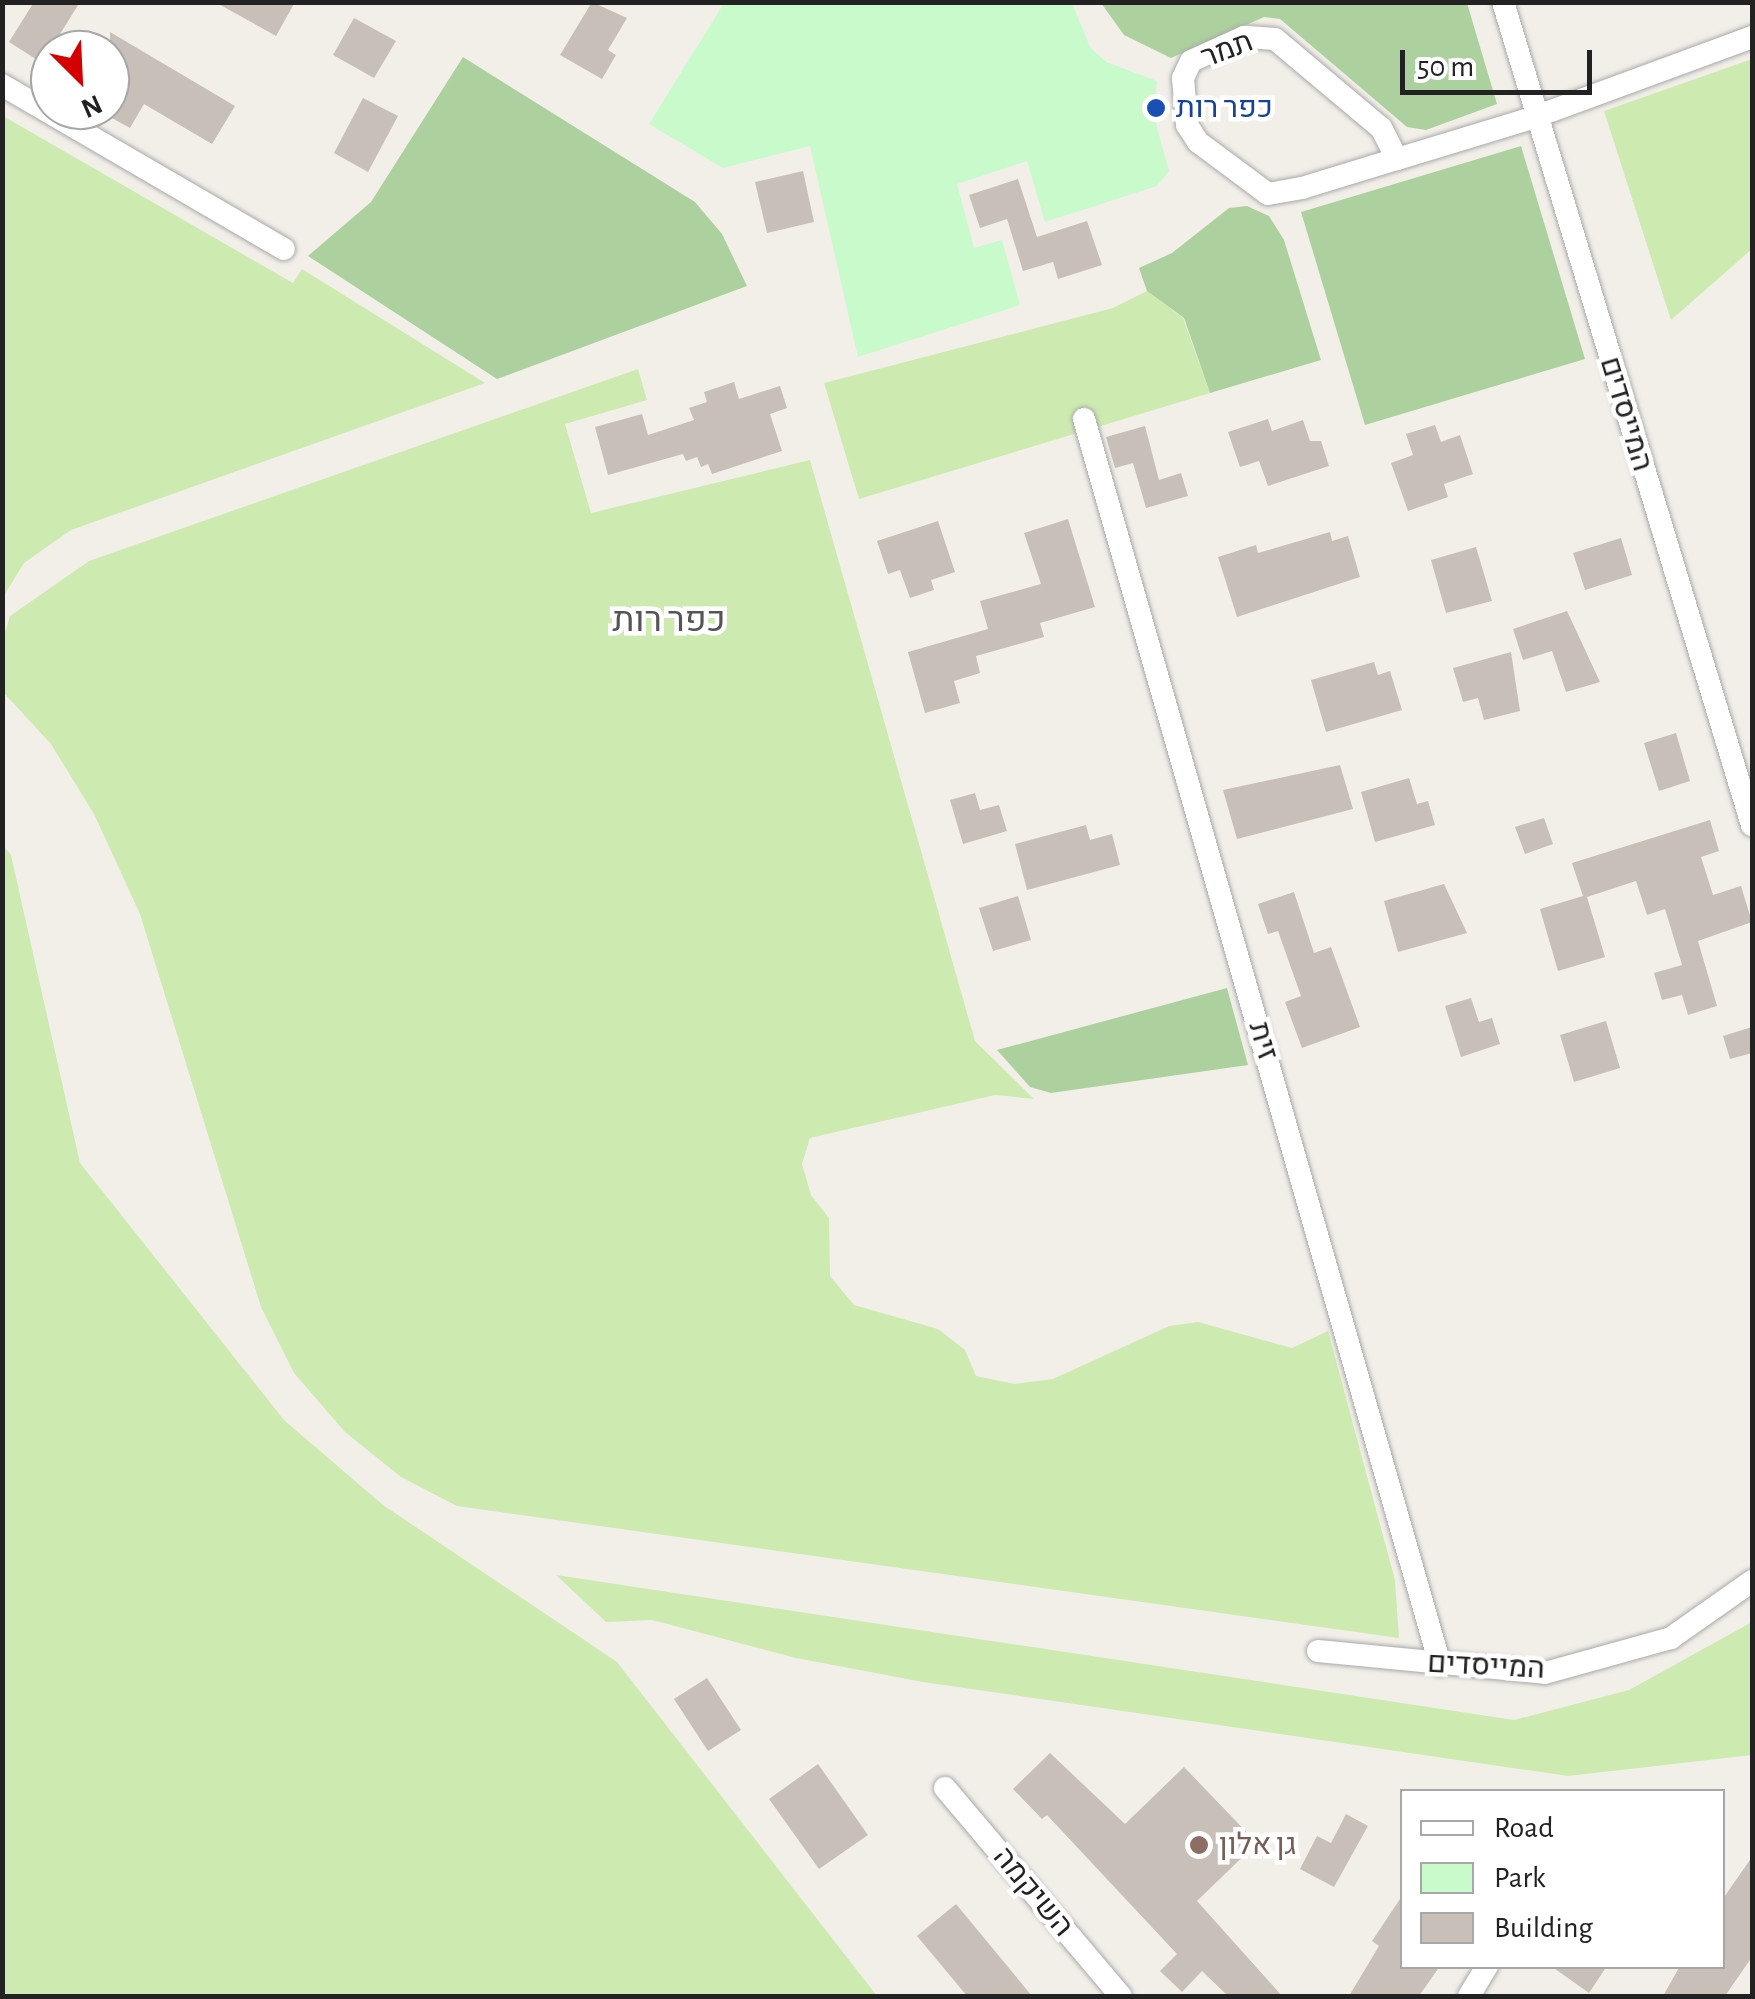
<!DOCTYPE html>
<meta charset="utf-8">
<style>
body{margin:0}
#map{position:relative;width:1755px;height:1999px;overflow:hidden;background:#f2efe9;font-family:"Alegreya Sans",Heebo,sans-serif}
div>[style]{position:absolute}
.grass>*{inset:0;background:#cdebb0}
.forest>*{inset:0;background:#add19e}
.park>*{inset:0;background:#c8facc}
.building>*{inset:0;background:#c7bfb8}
.roads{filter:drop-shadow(0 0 2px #a9a9a9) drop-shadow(0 0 2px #a9a9a9)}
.minor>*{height:22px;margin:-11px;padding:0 11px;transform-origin:11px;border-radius:11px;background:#fff}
.dots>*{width:28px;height:28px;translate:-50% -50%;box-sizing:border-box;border:5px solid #fff;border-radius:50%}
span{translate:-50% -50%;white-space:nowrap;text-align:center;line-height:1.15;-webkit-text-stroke:9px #fff;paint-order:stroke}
.street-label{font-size:30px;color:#222}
.transit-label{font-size:30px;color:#164399}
.left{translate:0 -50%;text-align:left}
.education-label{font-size:30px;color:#785e54}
.quarter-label{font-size:35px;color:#555}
.frame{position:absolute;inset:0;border:5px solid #222;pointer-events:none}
.legend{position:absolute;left:1400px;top:1789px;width:325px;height:180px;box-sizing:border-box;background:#fff;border:2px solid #a7a7a7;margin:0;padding:12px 18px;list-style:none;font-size:30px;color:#222}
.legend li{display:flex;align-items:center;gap:20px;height:50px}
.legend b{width:50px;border:2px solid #a7a7a7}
.north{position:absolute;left:30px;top:30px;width:100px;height:100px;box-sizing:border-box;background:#fff;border:2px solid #a7a7a7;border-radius:50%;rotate:156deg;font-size:28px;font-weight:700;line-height:40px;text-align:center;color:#222}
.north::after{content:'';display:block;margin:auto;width:35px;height:45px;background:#d40000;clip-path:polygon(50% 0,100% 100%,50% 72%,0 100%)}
.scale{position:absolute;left:1400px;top:50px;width:192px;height:45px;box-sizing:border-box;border:5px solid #222;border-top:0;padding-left:12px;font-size:30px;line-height:35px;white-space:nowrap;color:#222;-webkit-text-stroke:8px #fff;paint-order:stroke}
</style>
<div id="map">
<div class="grass">
<i style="clip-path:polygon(1752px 59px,1752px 249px,1671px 320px,1604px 111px)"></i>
<i style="clip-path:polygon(3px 116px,293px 283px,302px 269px,485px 383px,71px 530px,24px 563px,3px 597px)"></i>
<i style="clip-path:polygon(1147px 291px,1183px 318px,1210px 393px,859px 499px,824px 383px,1113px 308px)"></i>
<i style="clip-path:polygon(638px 369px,647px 400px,565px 424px,591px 513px,810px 460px,975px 1041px,1034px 1099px,995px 1095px,810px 1138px,802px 1164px,811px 1195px,829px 1218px,830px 1276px,854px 1305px,938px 1329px,965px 1350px,976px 1376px,1015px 1384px,1053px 1379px,1169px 1326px,1198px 1322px,1292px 1348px,1328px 1331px,1395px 1580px,1399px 1638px,457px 1506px,401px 1477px,345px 1432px,294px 1373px,261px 1307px,140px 914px,94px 814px,51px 744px,3px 692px,3px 639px,10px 616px,89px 561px)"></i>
<i style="clip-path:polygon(3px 845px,11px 855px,80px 1163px,284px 1420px,383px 1505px,617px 1662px,877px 1996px,3px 1996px)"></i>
<i style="clip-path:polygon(556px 1575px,1514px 1720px,1629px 1690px,1752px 1622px,1752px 1755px,1568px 1776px,923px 1682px,796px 1658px,652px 1620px,606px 1622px)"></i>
</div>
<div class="forest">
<i style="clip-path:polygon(1101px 3px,1467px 3px,1497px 104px,1426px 130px,1407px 127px,1280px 19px,1264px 17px,1171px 58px,1124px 35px)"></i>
<i style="clip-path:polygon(463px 57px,695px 202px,722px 234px,747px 286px,497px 379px,308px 256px,371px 202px)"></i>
<i style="clip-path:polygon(1521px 146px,1585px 359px,1365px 425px,1301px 212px)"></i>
<i style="clip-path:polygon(1247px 206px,1269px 216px,1284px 240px,1321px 360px,1210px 393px,1184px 318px,1147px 291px,1139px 268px,1172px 253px,1229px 208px)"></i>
<i style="clip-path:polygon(1227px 988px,1248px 1065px,1051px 1093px,1030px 1087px,997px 1050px)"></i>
</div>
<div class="park">
<i style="clip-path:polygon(724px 3px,1072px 3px,1090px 47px,1106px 62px,1157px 81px,1153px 113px,1169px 171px,1157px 186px,1045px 222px,1027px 161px,957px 184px,974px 248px,1002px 240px,1020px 305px,858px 357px,810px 146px,723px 168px,649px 124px)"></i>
</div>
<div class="building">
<i style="clip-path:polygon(34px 2px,80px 2px,42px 63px,9px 42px)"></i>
<i style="clip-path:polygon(215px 2px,295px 2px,276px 36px)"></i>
<i style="clip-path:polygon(592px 2px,627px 18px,608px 50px,616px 55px,602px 79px,560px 55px)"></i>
<i style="clip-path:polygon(354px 18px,396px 41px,374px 78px,333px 55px)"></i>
<i style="clip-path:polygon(110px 32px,235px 106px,212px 144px,144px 104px,130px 128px,110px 117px)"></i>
<i style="clip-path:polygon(363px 98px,398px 116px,368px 172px,334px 153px)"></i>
<i style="clip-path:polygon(803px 171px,814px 222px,767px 233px,755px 182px)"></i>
<i style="clip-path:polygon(1018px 179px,1037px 237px,1087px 221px,1102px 265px,1058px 279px,1053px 262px,1023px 271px,1007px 219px,980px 228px,969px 195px)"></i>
<i style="clip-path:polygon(734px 382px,739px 399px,780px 386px,787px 408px,770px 414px,782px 451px,712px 474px,708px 464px,701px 467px,697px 457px,686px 461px,683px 454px,608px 475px,595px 427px,642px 414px,648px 435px,694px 420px,689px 408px,707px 402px,704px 392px)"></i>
<i style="clip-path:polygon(1268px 419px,1272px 431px,1303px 420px,1310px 441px,1321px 441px,1329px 466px,1268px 486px,1259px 461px,1240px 467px,1228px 432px)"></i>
<i style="clip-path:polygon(1435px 425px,1441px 442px,1460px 435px,1473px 474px,1444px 484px,1448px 497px,1408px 511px,1391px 463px,1413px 455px,1406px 434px)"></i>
<i style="clip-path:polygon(1145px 426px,1159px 480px,1181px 473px,1188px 496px,1146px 508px,1133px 463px,1115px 468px,1106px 437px)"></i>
<i style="clip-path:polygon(1068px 519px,1095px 607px,1040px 623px,1044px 637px,976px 656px,980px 673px,954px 681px,960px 703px,925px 713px,908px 652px,988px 629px,980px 601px,1041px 584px,1024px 533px)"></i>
<i style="clip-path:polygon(938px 521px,955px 572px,931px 580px,934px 590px,910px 598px,900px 570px,888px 574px,877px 541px)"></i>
<i style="clip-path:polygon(1330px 532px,1332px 541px,1348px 536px,1360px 577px,1237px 617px,1218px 557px,1256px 545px,1258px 553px)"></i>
<i style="clip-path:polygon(1621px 538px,1632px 575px,1585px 590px,1573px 553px)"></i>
<i style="clip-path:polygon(1476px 547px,1492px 601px,1446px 613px,1431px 560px)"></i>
<i style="clip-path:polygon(1567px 611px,1600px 682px,1566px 692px,1552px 651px,1523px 660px,1513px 629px)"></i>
<i style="clip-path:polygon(1511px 652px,1520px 711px,1484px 720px,1478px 698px,1463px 702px,1453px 668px)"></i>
<i style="clip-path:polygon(1374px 662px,1378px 675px,1390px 671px,1402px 710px,1326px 732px,1311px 680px)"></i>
<i style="clip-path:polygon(1676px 733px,1690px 781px,1659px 791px,1644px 743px)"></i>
<i style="clip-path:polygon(1340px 765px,1353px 809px,1237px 839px,1223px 790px)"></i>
<i style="clip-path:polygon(1409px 778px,1417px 804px,1428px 801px,1435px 825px,1375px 842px,1361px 792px)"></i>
<i style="clip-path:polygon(975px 793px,980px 810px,999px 805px,1007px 831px,963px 844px,950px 800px)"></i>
<i style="clip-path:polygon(1544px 818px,1553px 844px,1525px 854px,1515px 827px)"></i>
<i style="clip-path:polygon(1710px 820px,1719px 851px,1701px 857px,1713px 895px,1741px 886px,1752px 922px,1698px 941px,1717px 1006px,1688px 1015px,1682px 995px,1662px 1000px,1654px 973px,1682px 965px,1665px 909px,1647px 915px,1636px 881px,1587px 897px,1605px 957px,1558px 971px,1540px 909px,1583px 896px,1572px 863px)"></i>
<i style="clip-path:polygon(1086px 825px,1090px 840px,1112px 834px,1120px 865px,1027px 890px,1015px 844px)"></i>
<i style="clip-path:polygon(1444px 884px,1467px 933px,1398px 952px,1384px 901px)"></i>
<i style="clip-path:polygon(1294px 892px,1314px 953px,1331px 947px,1360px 1027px,1302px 1048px,1285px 1002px,1301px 996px,1278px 931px,1268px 934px,1258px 904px)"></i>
<i style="clip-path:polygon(1018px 896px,1031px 940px,993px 951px,979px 908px)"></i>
<i style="clip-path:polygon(1471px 998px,1479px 1022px,1492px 1018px,1500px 1044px,1461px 1057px,1445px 1006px)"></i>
<i style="clip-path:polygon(1606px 1021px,1620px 1068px,1574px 1082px,1560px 1035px)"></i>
<i style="clip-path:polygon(1752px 1027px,1752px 1053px,1730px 1059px,1723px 1036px)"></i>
<i style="clip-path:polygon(707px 1678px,741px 1730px,708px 1751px,674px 1699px)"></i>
<i style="clip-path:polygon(1050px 1753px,1125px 1824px,1184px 1767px,1257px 1843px,1197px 1901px,1282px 1996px,1228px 1996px,1202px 1971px,1182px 1992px,1160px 1971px,1177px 1954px,1047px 1815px,1042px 1819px,1013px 1789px)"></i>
<i style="clip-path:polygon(818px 1764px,868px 1835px,819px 1869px,769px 1799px)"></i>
<i style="clip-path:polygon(1346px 1814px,1368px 1826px,1334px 1887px,1300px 1869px,1317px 1836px,1331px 1843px)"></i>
<i style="clip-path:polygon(1752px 1857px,1752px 1957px,1725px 1996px,1663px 1996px,1680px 1966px,1722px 1966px,1722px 1900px)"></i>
<i style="clip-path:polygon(1402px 1896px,1402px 1966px,1440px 1966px,1419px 1996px,1349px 1996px,1379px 1946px,1372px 1941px)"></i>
<i style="clip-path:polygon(956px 1904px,1032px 1996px,967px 1996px,917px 1936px)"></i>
<i style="clip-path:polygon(1551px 1966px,1607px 1966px,1589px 1993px)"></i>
</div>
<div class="roads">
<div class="minor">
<i style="left:1503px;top:2px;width:860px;rotate:73.17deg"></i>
<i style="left:2px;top:85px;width:326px;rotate:30.2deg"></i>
<i style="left:1397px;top:159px;width:35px;rotate:-117deg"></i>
<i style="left:1381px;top:128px;width:138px;rotate:-140deg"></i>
<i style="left:1275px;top:39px;width:31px;rotate:-176deg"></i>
<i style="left:1244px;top:37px;width:58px;rotate:155.6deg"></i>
<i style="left:1191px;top:61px;width:19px;rotate:115deg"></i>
<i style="left:1183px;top:78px;width:47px;rotate:85.1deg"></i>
<i style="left:1187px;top:125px;width:20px;rotate:57deg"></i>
<i style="left:1198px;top:142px;width:87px;rotate:36.6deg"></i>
<i style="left:1268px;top:194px;width:35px;rotate:-10deg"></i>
<i style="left:1302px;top:188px;width:99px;rotate:-17deg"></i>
<i style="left:1397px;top:159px;width:144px;rotate:-16.9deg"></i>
<i style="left:1535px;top:117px;width:231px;rotate:-20.2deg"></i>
<i style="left:1084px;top:419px;width:1296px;rotate:74.05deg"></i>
<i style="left:1318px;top:1651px;width:228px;rotate:5.5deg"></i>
<i style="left:1545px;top:1673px;width:131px;rotate:-15.5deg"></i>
<i style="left:1671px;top:1638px;width:99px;rotate:-35.1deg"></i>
<i style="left:945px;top:1788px;width:272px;rotate:49.8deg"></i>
<i style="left:1469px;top:1996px;width:35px;rotate:-59deg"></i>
</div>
</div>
<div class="dots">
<i style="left:1156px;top:108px;background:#1a4fb4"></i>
<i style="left:1199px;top:1845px;background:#8d6e63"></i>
</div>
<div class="street-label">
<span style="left:1227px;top:50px;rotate:-21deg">תמר</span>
<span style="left:1626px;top:414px;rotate:73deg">המייסדים</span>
<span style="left:1263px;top:1041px;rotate:74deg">זית</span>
<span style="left:1486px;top:1666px;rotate:3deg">המייסדים</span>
<span style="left:1033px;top:1892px;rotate:50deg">השיקמה</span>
</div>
<div class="transit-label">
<span class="left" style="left:1176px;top:108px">כפר רות</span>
</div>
<div class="education-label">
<span class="left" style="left:1219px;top:1845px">גן אלון</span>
</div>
<div class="quarter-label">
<span style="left:669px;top:621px">כפר רות</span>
</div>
<div class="frame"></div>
<ul class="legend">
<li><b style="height:12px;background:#fff"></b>Road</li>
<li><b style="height:28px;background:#c8facc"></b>Park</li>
<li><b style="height:28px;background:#c7bfb8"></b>Building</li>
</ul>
<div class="north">N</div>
<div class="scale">50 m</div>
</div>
